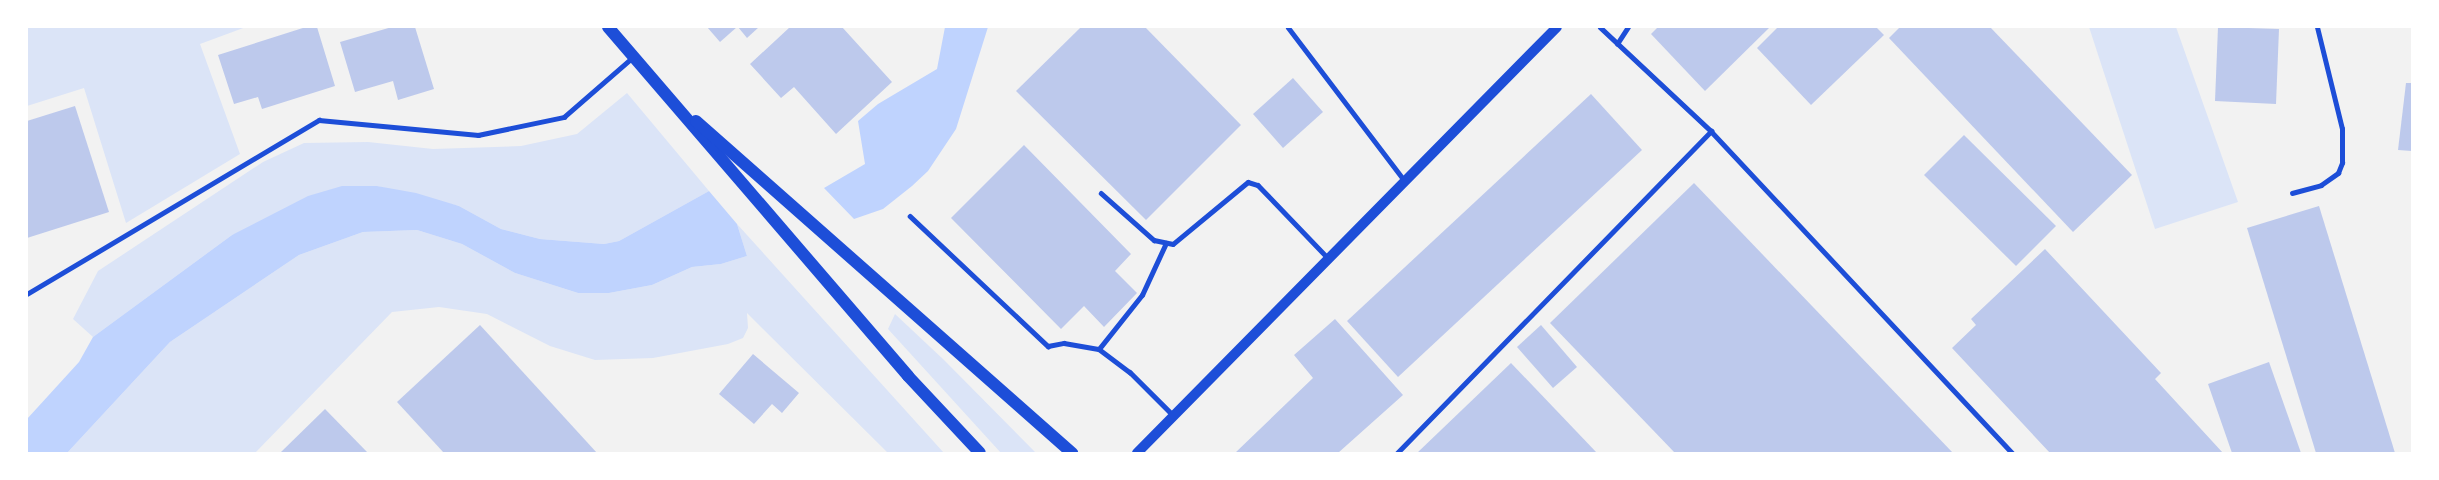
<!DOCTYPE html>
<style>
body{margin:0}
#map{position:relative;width:2439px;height:480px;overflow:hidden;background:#f2f2f2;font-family:Cabin,sans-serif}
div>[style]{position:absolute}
.green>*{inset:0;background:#dbe4f7}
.water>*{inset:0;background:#bfd3fe}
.building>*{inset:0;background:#bdc9ec}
.service>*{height:4.5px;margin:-2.25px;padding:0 2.25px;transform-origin:2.25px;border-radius:2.25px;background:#1d4ed8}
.tertiary>*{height:10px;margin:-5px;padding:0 5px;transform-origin:5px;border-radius:5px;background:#1d4ed8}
.secondary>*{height:12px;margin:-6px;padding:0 6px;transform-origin:6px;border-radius:6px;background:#1d4ed8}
span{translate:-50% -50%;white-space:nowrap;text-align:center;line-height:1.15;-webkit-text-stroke:4.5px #fff;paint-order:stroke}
.frame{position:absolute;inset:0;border:28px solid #fff;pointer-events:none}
</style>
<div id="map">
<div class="green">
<i style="clip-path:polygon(27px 27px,246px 27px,200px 44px,240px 154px,126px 223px,84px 88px,27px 106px)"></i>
<i style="clip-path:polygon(2089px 27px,2176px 27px,2238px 202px,2155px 229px)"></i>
<i style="clip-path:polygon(627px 93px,709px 191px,619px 241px,604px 244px,540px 239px,501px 229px,459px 206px,377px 186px,232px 235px,93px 337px,73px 319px,98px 271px,263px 162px,304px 143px,368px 142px,433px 149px,521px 146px,577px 134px)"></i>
<i style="clip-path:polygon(737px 224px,944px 453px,888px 453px,747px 313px,748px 328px,743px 338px,728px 344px,653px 358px,595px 360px,550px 346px,487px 314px,439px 307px,392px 312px,255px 453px,67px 453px,170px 342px,299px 255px,363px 232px,417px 230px,462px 244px,515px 273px,578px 293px,609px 293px,652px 285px,692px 267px,721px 264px,747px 256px)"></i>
<i style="clip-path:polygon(895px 314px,944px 360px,1036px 453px,1001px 453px,888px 329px)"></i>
</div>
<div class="water">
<i style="clip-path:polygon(945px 27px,988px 27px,956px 129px,928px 171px,912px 186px,883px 209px,854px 219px,824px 188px,865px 164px,858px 121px,878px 104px,937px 69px)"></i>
<i style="clip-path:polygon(342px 186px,377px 186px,416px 193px,459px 206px,501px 229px,540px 239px,604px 244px,619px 241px,709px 191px,737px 224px,747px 256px,721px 264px,692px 267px,652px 285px,609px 293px,578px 293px,515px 273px,462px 244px,417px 230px,363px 232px,299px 255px,170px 342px,67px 453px,27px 453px,27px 419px,79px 362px,93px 337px,232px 235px,308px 196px)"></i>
</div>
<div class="building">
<i style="clip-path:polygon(306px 27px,317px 27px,335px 86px,262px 109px,258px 97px,234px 104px,218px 55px)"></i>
<i style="clip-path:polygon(392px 27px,415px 27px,434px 89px,398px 100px,393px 81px,355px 92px,340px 42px)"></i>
<i style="clip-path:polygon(707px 27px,737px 27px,720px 42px)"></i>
<i style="clip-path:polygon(738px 27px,759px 27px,747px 38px)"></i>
<i style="clip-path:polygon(790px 27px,842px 27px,892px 82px,836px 134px,794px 87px,781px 98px,750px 64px)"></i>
<i style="clip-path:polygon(1081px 27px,1145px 27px,1241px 125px,1146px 220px,1016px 91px)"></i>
<i style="clip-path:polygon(1658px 27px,1770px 27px,1705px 91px,1651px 34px)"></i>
<i style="clip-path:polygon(1778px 27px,1876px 27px,1884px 35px,1811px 105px,1757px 48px)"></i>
<i style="clip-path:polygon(1900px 27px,1990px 27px,2132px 175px,2073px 232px,1889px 38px)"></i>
<i style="clip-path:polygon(2218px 27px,2279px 29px,2276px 104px,2215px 101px)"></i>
<i style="clip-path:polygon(1293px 78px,1323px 112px,1283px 148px,1253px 114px)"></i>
<i style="clip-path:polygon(2406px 83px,2412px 83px,2412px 151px,2398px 150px)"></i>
<i style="clip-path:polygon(1591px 94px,1642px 150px,1398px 377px,1347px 321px)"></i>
<i style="clip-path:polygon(75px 106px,109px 212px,27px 238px,27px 121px)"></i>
<i style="clip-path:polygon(1964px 135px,2056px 226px,2016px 266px,1924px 175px)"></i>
<i style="clip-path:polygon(1024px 145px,1131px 254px,1115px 271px,1137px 293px,1104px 327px,1084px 306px,1061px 329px,951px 218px)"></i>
<i style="clip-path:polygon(1694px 183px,1953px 453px,1675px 453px,1550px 323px)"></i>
<i style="clip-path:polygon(2319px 206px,2395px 453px,2316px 453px,2247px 228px)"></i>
<i style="clip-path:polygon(2045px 249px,2161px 373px,2155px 379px,2223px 453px,2050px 453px,1952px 348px,1976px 325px,1971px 319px)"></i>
<i style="clip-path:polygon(1335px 319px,1403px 395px,1338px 453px,1235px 453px,1313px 378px,1294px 355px)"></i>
<i style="clip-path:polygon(480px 325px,597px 453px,444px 453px,397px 402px)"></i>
<i style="clip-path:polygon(1541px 325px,1577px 367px,1553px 388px,1517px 347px)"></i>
<i style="clip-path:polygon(753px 354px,799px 393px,782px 413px,772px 404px,754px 424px,719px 394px)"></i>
<i style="clip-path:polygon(2269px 362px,2301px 453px,2232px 453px,2208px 384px)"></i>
<i style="clip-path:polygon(1511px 363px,1597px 453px,1417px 453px)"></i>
<i style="clip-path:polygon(325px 409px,368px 453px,280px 453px)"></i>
</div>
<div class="service">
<i style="left:1288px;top:27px;width:193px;rotate:52.8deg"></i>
<i style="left:1600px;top:27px;width:152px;rotate:43.1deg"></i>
<i style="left:1711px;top:131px;width:441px;rotate:46.9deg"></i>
<i style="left:1617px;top:44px;width:20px;rotate:-57deg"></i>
<i style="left:1101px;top:193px;width:71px;rotate:41.6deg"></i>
<i style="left:1154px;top:240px;width:19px;rotate:12deg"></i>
<i style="left:1173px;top:244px;width:97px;rotate:-39.6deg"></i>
<i style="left:1248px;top:182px;width:10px;rotate:17deg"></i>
<i style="left:1258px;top:185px;width:103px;rotate:46.2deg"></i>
<i style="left:2292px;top:193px;width:30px;rotate:-15deg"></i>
<i style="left:2321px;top:185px;width:21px;rotate:-35deg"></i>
<i style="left:2338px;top:173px;width:11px;rotate:-68deg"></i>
<i style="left:2342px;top:163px;width:34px;rotate:-90deg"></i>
<i style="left:2342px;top:129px;width:105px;rotate:-103.8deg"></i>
<i style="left:910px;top:216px;width:190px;rotate:43.3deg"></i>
<i style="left:1048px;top:346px;width:16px;rotate:-11deg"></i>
<i style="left:1064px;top:343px;width:36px;rotate:10deg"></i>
<i style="left:1099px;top:349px;width:39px;rotate:37deg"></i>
<i style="left:1130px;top:372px;width:62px;rotate:45deg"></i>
<i style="left:27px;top:294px;width:340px;rotate:-30.8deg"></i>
<i style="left:319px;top:120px;width:160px;rotate:5.4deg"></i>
<i style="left:478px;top:135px;width:88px;rotate:-11.8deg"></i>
<i style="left:564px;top:117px;width:91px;rotate:-41deg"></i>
<i style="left:1099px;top:349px;width:69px;rotate:-51.5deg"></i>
<i style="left:1142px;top:295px;width:57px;rotate:-65.2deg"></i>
<i style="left:1397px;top:453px;width:450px;rotate:-45.7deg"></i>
</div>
<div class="tertiary">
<i style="left:1137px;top:453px;width:598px;rotate:-45.41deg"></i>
</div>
<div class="secondary">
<i style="left:608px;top:27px;width:460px;rotate:49.3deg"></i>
<i style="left:908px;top:376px;width:105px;rotate:46.9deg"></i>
<i style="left:696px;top:121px;width:502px;rotate:41.44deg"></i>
</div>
<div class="frame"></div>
</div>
